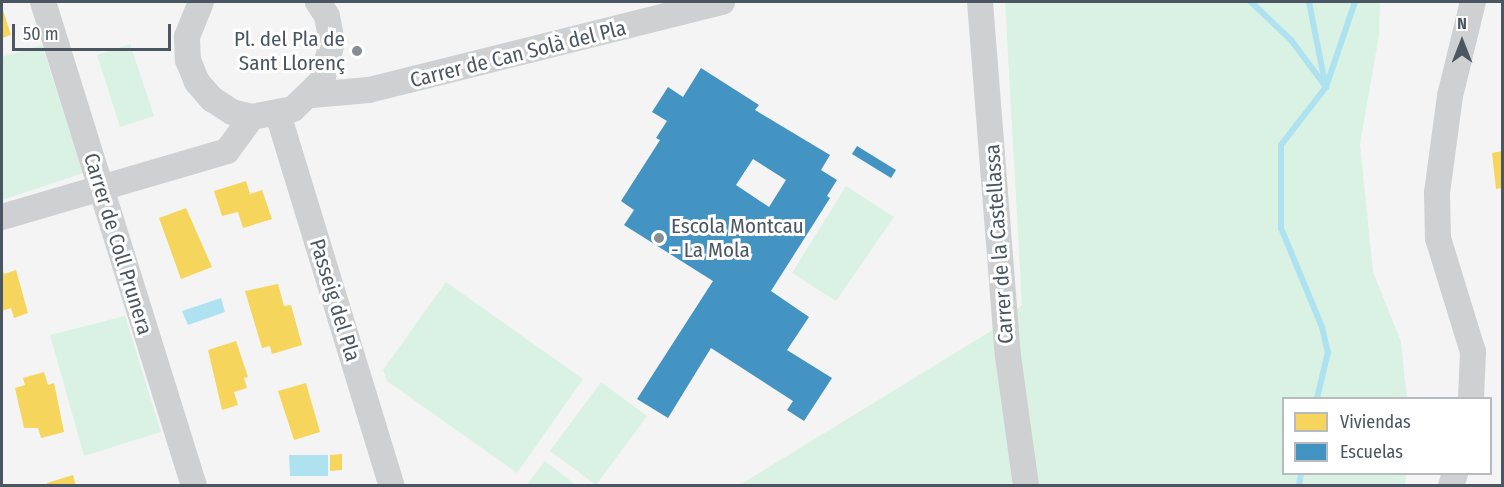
<!DOCTYPE html>
<meta charset="utf-8">
<style>
body{margin:0}
#map{position:relative;width:1504px;height:487px;overflow:hidden;background:#f4f4f4;font-family:"Fira Sans Condensed",sans-serif}
div>[style]{position:absolute}
.green>*{inset:0;background:#d9f2e3}
.water>*{inset:0;background:#aee2f0}
.homes>*{inset:0;background:#f6d55c}
.schools>*{inset:0;background:#4393c3}
.stream>*{height:6px;margin:-3px;padding:0 3px;transform-origin:3px;border-radius:3px;background:#aee2f0}
.minor>*{height:26px;margin:-13px;padding:0 13px;transform-origin:13px;border-radius:13px;background:#ced0d2}
.dots>*{width:16px;height:16px;translate:-50% -50%;box-sizing:border-box;border:3px solid #fff;border-radius:50%}
span{translate:-50% -50%;white-space:nowrap;text-align:center;line-height:1.15;-webkit-text-stroke:6px #fff;paint-order:stroke}
.poi-label{font-size:21px;color:#4a5661}
.right{translate:-100% -50%;text-align:right}
.left{translate:0 -50%;text-align:left}
.street-label{font-size:21px;color:#4a5661}
.frame{position:absolute;inset:0;border:3px solid #4a5661;pointer-events:none}
.legend{position:absolute;left:1282px;top:397px;width:210px;height:78px;box-sizing:border-box;background:#fff;border:2px solid #b7bbc0;margin:0;padding:8px 10px;list-style:none;font-size:18px;color:#4a5661}
.legend li{display:flex;align-items:center;gap:12px;height:30px}
.legend b{width:30px;border:2px solid #b7bbc0}
.north{position:absolute;left:1432px;top:12px;width:60px;height:60px;-webkit-text-stroke:4px #fff;paint-order:stroke;rotate:0deg;font-size:16px;font-weight:700;line-height:24px;text-align:center;color:#4a5661}
.north::after{content:'';display:block;margin:auto;width:21px;height:27px;background:#4a5661;clip-path:polygon(50% 0,100% 100%,50% 72%,0 100%)}
.scale{position:absolute;left:12px;top:24px;width:159px;height:27px;box-sizing:border-box;border:3px solid #4a5661;border-top:0;padding-left:8px;font-size:18px;line-height:21px;white-space:nowrap;color:#4a5661;-webkit-text-stroke:4px #fff;paint-order:stroke}
</style>
<div id="map">
<div class="green">
<i style="clip-path:polygon(1005px 2px,1380px 2px,1379px 35px,1360px 144px,1373px 272px,1401px 342px,1407px 398px,1284px 398px,1284px 474px,1406px 474px,1405px 485px,738px 486px,991px 331px,1022px 305px)"></i>
<i style="clip-path:polygon(130px 44px,154px 116px,120px 127px,97px 55px)"></i>
<i style="clip-path:polygon(42px 45px,83px 173px,2px 200px,2px 57px)"></i>
<i style="clip-path:polygon(846px 186px,894px 217px,836px 301px,792px 273px)"></i>
<i style="clip-path:polygon(446px 282px,583px 379px,517px 473px,387px 381px,383px 370px)"></i>
<i style="clip-path:polygon(125px 316px,161px 432px,84px 456px,50px 335px)"></i>
<i style="clip-path:polygon(601px 382px,647px 416px,596px 485px,550px 451px)"></i>
<i style="clip-path:polygon(545px 461px,576px 485px,532px 485px,528px 483px)"></i>
</div>
<div class="water">
<i style="clip-path:polygon(221px 298px,225px 312px,188px 325px,182px 311px)"></i>
<i style="clip-path:polygon(289px 455px,328px 455px,328px 476px,290px 476px)"></i>
</div>
<div class="homes">
<i style="clip-path:polygon(2px 7px,11px 35px,2px 38px)"></i>
<i style="clip-path:polygon(1502px 151px,1502px 188px,1496px 189px,1492px 153px)"></i>
<i style="clip-path:polygon(246px 181px,250px 194px,262px 190px,272px 219px,243px 228px,238px 212px,222px 216px,214px 191px)"></i>
<i style="clip-path:polygon(186px 208px,212px 267px,181px 279px,159px 218px)"></i>
<i style="clip-path:polygon(2px 267px,4px 274px,16px 270px,28px 313px,14px 318px,11px 308px,2px 311px)"></i>
<i style="clip-path:polygon(278px 284px,284px 306px,291px 305px,302px 345px,272px 354px,270px 346px,262px 348px,245px 291px)"></i>
<i style="clip-path:polygon(236px 341px,248px 377px,244px 378px,247px 388px,234px 392px,238px 405px,222px 410px,208px 350px)"></i>
<i style="clip-path:polygon(44px 372px,48px 385px,54px 383px,64px 432px,41px 438px,38px 428px,24px 428px,15px 388px,25px 385px,23px 378px)"></i>
<i style="clip-path:polygon(306px 383px,320px 432px,294px 440px,278px 391px)"></i>
<i style="clip-path:polygon(342px 454px,342px 470px,330px 471px,330px 455px)"></i>
<i style="clip-path:polygon(73px 475px,76px 486px,48px 486px,47px 483px)"></i>
</div>
<div class="schools">
<i style="clip-path:polygon(evenodd,701px 68px,759px 105px,755px 110px,830px 155px,821px 170px,837px 180px,827px 196px,830px 198px,771px 291px,809px 317px,787px 350px,832px 378px,804px 421px,787px 410px,793px 401px,711px 348px,668px 418px,637px 399px,713px 281px,624px 225px,634px 210px,621px 201px,660px 140px,656px 138px,667px 121px,652px 112px,668px 87px,683px 97px,701px 68px,753px 159px,786px 180px,769px 207px,736px 185px,753px 159px)"></i>
<i style="clip-path:polygon(857px 146px,896px 170px,891px 178px,852px 154px)"></i>
</div>
<div class="stream">
<i style="left:1251px;top:2px;width:55px;rotate:43.5deg"></i>
<i style="left:1291px;top:40px;width:59px;rotate:53.3deg"></i>
<i style="left:1326px;top:87px;width:73px;rotate:127.8deg"></i>
<i style="left:1281px;top:145px;width:83px;rotate:90deg"></i>
<i style="left:1281px;top:228px;width:107px;rotate:67.5deg"></i>
<i style="left:1322px;top:327px;width:26px;rotate:77deg"></i>
<i style="left:1328px;top:352px;width:47px;rotate:103.4deg"></i>
<i style="left:1309px;top:2px;width:83px;rotate:78.8deg"></i>
<i style="left:1326px;top:87px;width:90px;rotate:-71.2deg"></i>
<i style="left:1299px;top:486px;width:12px;rotate:-81deg"></i>
</div>
<div class="minor">
<i style="left:43px;top:2px;width:507px;rotate:72.67deg"></i>
<i style="left:201px;top:2px;width:38px;rotate:112deg"></i>
<i style="left:187px;top:37px;width:23px;rotate:88deg"></i>
<i style="left:188px;top:60px;width:24px;rotate:68deg"></i>
<i style="left:197px;top:82px;width:23px;rotate:49deg"></i>
<i style="left:212px;top:99px;width:24px;rotate:33deg"></i>
<i style="left:232px;top:112px;width:21px;rotate:14deg"></i>
<i style="left:252px;top:117px;width:42px;rotate:-11deg"></i>
<i style="left:293px;top:109px;width:40px;rotate:-44deg"></i>
<i style="left:322px;top:81px;width:40px;rotate:-75.6deg"></i>
<i style="left:332px;top:42px;width:26px;rotate:-101deg"></i>
<i style="left:327px;top:16px;width:17px;rotate:-123deg"></i>
<i style="left:980px;top:2px;width:355px;rotate:85.5deg"></i>
<i style="left:1008px;top:356px;width:131px;rotate:82.1deg"></i>
<i style="left:312px;top:95px;width:57px;rotate:-5deg"></i>
<i style="left:369px;top:90px;width:364px;rotate:-14deg"></i>
<i style="left:278px;top:114px;width:389px;rotate:73deg"></i>
<i style="left:2px;top:217px;width:234px;rotate:-16.3deg"></i>
<i style="left:227px;top:151px;width:42px;rotate:-53.7deg"></i>
<i style="left:1471px;top:398px;width:46px;rotate:-87.5deg"></i>
<i style="left:1473px;top:352px;width:119px;rotate:-107.1deg"></i>
<i style="left:1438px;top:238px;width:45px;rotate:-91.3deg"></i>
<i style="left:1437px;top:193px;width:98px;rotate:-82.4deg"></i>
<i style="left:1450px;top:96px;width:97px;rotate:-76.3deg"></i>
<i style="left:1451px;top:486px;width:13px;rotate:-72deg"></i>
</div>
<div class="dots">
<i style="left:357px;top:51px;background:#868d94"></i>
<i style="left:659px;top:238px;background:#868d94"></i>
</div>
<div class="poi-label">
<span class="right" style="left:345px;top:51px">Pl. del Pla de<br>Sant Llorenç</span>
<span class="left" style="left:671px;top:238px">Escola Montcau<br>- La Mola</span>
</div>
<div class="street-label">
<span style="left:518px;top:54px;rotate:-14deg">Carrer de Can Solà del Pla</span>
<span style="left:118px;top:244px;rotate:73deg">Carrer de Coll Prunera</span>
<span style="left:999px;top:244px;rotate:-94deg">Carrer de la Castellassa</span>
<span style="left:335px;top:300px;rotate:73deg">Passeig del Pla</span>
</div>
<div class="frame"></div>
<ul class="legend">
<li><b style="height:16px;background:#f6d55c"></b>Viviendas</li>
<li><b style="height:16px;background:#4393c3"></b>Escuelas</li>
</ul>
<div class="north">N</div>
<div class="scale">50 m</div>
</div>
